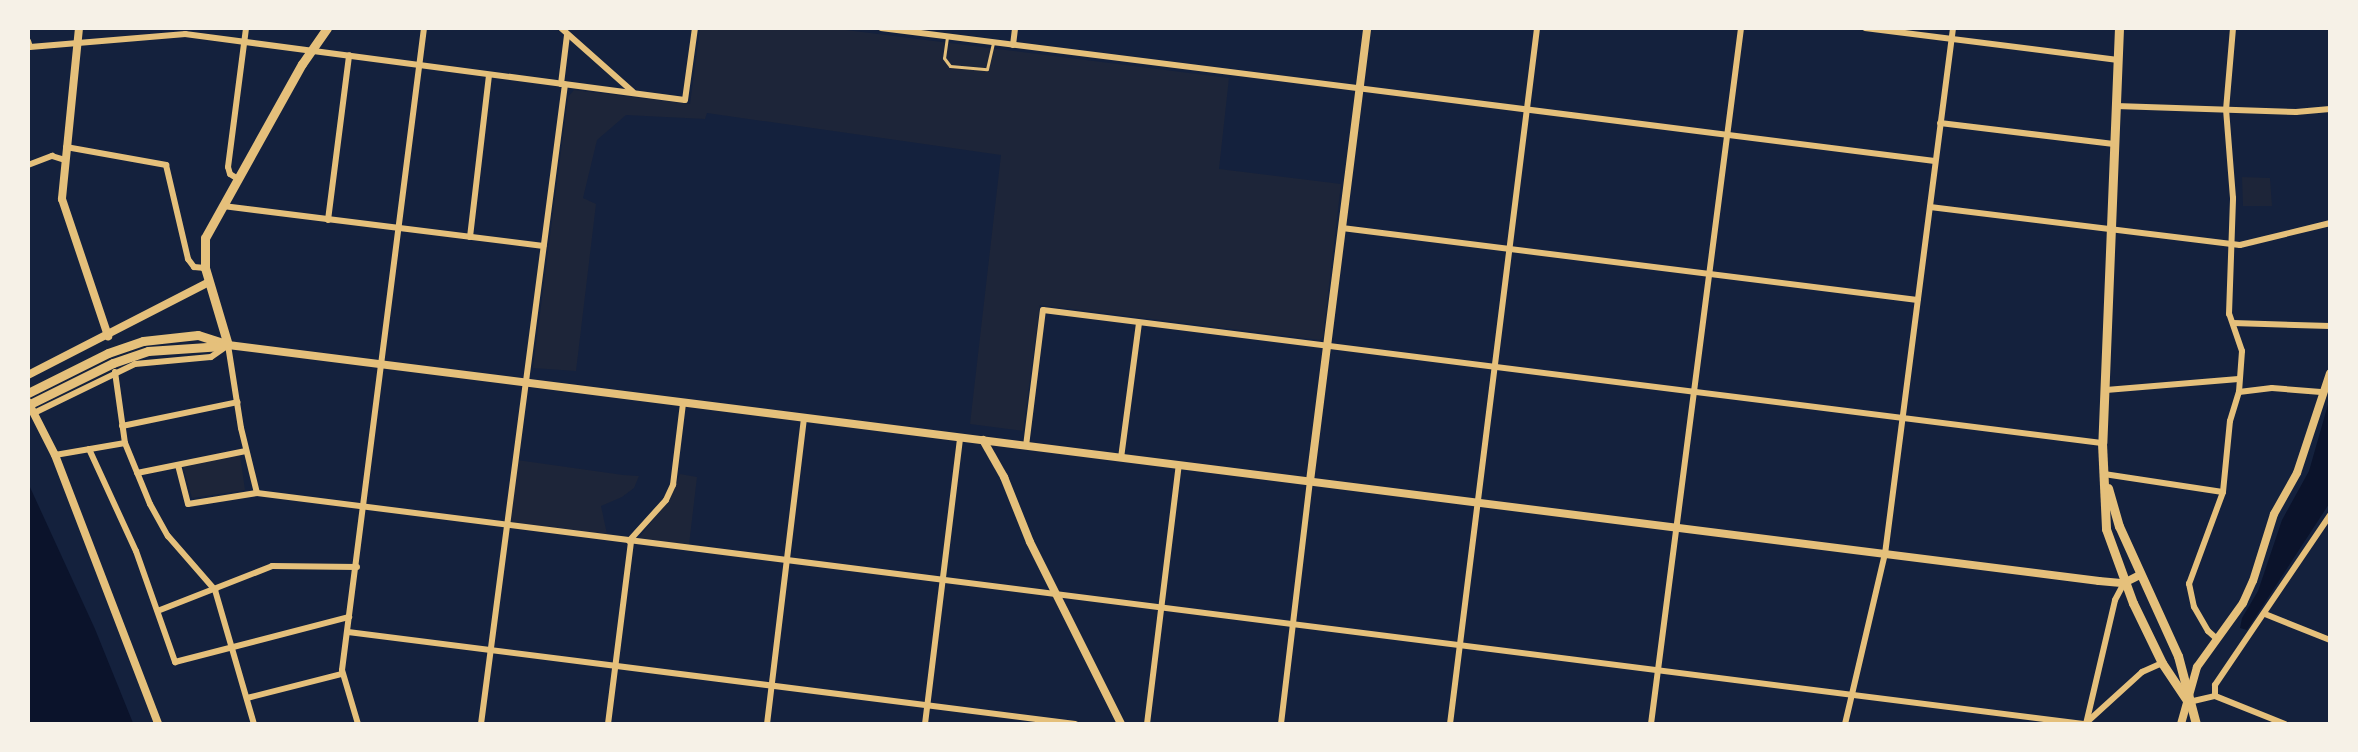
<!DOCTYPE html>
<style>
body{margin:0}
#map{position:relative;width:2358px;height:752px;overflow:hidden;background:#14213d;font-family:"Titillium Web",sans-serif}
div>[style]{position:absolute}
.green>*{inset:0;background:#1d2539}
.water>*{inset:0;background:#0b132b}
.service>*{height:3px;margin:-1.5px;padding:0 1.5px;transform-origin:1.5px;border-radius:1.5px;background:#e5c07b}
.minor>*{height:6px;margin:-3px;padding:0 3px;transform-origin:3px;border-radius:3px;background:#e5c07b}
.tertiary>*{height:8px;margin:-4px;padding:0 4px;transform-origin:4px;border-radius:4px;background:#e5c07b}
.primary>*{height:9px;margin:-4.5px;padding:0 4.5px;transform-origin:4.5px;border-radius:4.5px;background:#e5c07b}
span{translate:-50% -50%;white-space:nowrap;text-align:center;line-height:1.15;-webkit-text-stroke:5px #f6f1e7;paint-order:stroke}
.frame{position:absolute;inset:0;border:30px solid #f6f1e7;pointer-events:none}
</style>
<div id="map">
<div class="green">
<i style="clip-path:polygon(700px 29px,838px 29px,1229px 78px,1219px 169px,1341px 184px,1323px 337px,1320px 340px,1040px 305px,1023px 431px,970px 424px,1001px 155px,707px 113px,705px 119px,626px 115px,597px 140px,583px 198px,596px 204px,576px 371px,533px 368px,568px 97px,574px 90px,690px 104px)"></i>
<i style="clip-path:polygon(2242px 177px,2270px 178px,2272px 206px,2243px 206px)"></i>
<i style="clip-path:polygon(240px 455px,245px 490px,192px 498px,183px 467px)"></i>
<i style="clip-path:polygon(517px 460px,623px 475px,639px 476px,634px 488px,622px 497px,601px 506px,607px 534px,509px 522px)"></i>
<i style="clip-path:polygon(680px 474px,697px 477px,689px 545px,639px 538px,670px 498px)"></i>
</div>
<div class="water">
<i style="clip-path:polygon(2329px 401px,2329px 504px,2247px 630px,2240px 628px,2242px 618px,2258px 591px,2282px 520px,2309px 471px)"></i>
<i style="clip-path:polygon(29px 485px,95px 629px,133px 723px,29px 723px)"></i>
</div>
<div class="service">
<i style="left:947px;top:37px;width:21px;rotate:98deg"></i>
<i style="left:944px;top:58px;width:10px;rotate:53deg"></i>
<i style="left:950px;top:66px;width:37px;rotate:5deg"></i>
<i style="left:987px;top:69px;width:27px;rotate:-77deg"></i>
</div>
<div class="minor">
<i style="left:561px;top:28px;width:96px;rotate:41.6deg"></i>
<i style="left:881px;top:28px;width:1062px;rotate:7.19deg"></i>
<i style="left:1865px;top:28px;width:255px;rotate:7.2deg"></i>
<i style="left:28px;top:41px;width:6px;rotate:72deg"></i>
<i style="left:30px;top:47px;width:156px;rotate:-4.8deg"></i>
<i style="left:185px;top:34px;width:504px;rotate:7.52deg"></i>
<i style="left:685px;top:100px;width:73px;rotate:-82.1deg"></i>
<i style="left:1013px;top:45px;width:17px;rotate:-83deg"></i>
<i style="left:561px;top:84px;width:49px;rotate:-83deg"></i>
<i style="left:2116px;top:106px;width:180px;rotate:1.9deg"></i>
<i style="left:2296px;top:112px;width:34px;rotate:-5deg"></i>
<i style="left:1940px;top:123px;width:175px;rotate:6.9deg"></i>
<i style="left:66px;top:147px;width:102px;rotate:10.2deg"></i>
<i style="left:166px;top:165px;width:97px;rotate:76.8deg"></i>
<i style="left:188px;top:259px;width:10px;rotate:53deg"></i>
<i style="left:194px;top:267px;width:11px;rotate:5deg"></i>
<i style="left:28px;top:165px;width:26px;rotate:-21deg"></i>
<i style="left:52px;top:156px;width:14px;rotate:17deg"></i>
<i style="left:238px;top:179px;width:9px;rotate:-148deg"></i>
<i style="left:230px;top:174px;width:7px;rotate:-106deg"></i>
<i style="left:228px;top:167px;width:140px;rotate:-82.6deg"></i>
<i style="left:223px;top:206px;width:323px;rotate:7.1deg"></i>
<i style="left:1930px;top:207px;width:312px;rotate:7deg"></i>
<i style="left:2240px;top:245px;width:93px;rotate:-13.7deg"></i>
<i style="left:328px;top:220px;width:166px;rotate:-82.7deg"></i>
<i style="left:1342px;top:228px;width:580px;rotate:7.13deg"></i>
<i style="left:470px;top:237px;width:163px;rotate:-83.3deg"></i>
<i style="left:2233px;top:323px;width:97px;rotate:1.8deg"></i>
<i style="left:115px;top:372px;width:72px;rotate:82deg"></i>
<i style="left:125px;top:443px;width:66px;rotate:67.7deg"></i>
<i style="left:150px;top:504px;width:37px;rotate:61deg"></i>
<i style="left:168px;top:536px;width:72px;rotate:49deg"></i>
<i style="left:215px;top:590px;width:140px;rotate:73.8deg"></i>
<i style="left:2106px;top:390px;width:133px;rotate:-4.7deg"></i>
<i style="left:2239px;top:392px;width:33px;rotate:-7deg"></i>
<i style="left:2272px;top:388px;width:49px;rotate:4.7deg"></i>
<i style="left:34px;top:413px;width:112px;rotate:-25.9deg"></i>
<i style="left:135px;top:364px;width:76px;rotate:-5.3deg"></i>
<i style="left:211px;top:357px;width:21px;rotate:-35deg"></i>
<i style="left:228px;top:345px;width:84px;rotate:81.1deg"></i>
<i style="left:241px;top:428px;width:67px;rotate:76.2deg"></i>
<i style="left:257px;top:493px;width:1841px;rotate:7.21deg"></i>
<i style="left:122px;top:426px;width:118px;rotate:-11.7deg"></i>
<i style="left:1026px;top:446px;width:137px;rotate:-82.9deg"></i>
<i style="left:1043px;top:310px;width:1067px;rotate:7.16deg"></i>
<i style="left:89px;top:449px;width:112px;rotate:65.3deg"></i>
<i style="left:136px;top:551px;width:118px;rotate:70.6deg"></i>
<i style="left:175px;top:662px;width:180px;rotate:-14.5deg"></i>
<i style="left:55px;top:455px;width:71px;rotate:-9.7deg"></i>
<i style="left:1121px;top:458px;width:136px;rotate:-82.4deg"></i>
<i style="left:178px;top:465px;width:40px;rotate:75.6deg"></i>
<i style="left:188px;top:504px;width:70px;rotate:-9.1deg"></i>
<i style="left:137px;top:473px;width:111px;rotate:-11.4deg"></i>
<i style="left:2104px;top:474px;width:120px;rotate:8.6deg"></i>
<i style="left:629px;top:541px;width:55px;rotate:-47.9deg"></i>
<i style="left:666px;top:500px;width:17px;rotate:-65deg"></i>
<i style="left:673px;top:485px;width:83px;rotate:-83deg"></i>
<i style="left:160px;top:610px;width:120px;rotate:-21.4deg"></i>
<i style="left:272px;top:566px;width:85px;rotate:0.7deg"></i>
<i style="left:2265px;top:614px;width:70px;rotate:21.8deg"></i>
<i style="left:348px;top:632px;width:733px;rotate:7.21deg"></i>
<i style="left:2217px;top:639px;width:12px;rotate:-138deg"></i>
<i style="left:2208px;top:631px;width:28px;rotate:-120deg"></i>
<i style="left:2194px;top:607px;width:24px;rotate:-102deg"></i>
<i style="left:2189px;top:584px;width:98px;rotate:-69.7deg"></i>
<i style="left:2223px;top:492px;width:71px;rotate:-84.4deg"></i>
<i style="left:2230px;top:421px;width:30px;rotate:-73deg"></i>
<i style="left:2239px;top:392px;width:41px;rotate:-85.8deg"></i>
<i style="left:2242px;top:351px;width:39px;rotate:-109deg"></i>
<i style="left:2229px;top:314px;width:116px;rotate:-88deg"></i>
<i style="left:2233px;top:198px;width:88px;rotate:-94.5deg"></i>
<i style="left:2226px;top:110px;width:82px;rotate:-85.1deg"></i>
<i style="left:247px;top:698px;width:98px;rotate:-14.2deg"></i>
<i style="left:2189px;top:702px;width:27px;rotate:-13deg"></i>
<i style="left:2086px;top:723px;width:76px;rotate:-42.3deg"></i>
<i style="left:2142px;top:672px;width:22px;rotate:-24deg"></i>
<i style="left:358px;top:724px;width:56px;rotate:-106.5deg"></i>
<i style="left:342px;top:670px;width:647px;rotate:-82.72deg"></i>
<i style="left:481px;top:724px;width:645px;rotate:-82.52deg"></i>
<i style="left:608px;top:724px;width:184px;rotate:-82.8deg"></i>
<i style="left:767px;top:724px;width:308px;rotate:-83.1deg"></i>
<i style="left:925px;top:724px;width:288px;rotate:-83deg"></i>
<i style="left:1147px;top:724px;width:261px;rotate:-83deg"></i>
<i style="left:1281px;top:724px;width:245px;rotate:-83.2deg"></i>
<i style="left:1450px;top:724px;width:701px;rotate:-82.87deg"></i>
<i style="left:1651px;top:724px;width:702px;rotate:-82.63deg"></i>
<i style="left:1845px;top:724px;width:175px;rotate:-76.8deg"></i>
<i style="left:1885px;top:554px;width:530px;rotate:-82.63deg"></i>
<i style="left:2086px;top:724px;width:127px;rotate:-76.8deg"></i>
<i style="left:2115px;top:600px;width:19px;rotate:-62deg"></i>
<i style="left:2285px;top:724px;width:75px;rotate:-158.2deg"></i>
<i style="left:2215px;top:696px;width:11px;rotate:-90deg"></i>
<i style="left:2215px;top:685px;width:205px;rotate:-55.9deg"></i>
</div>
<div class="tertiary">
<i style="left:79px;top:28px;width:172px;rotate:95.7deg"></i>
<i style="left:62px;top:199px;width:145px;rotate:71.4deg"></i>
<i style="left:228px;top:345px;width:1886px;rotate:7.19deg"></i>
<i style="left:2099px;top:581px;width:25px;rotate:5deg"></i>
<i style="left:2124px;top:583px;width:18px;rotate:-27deg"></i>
<i style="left:28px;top:375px;width:203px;rotate:-27.2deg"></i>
<i style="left:28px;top:402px;width:59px;rotate:63deg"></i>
<i style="left:55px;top:455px;width:288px;rotate:69deg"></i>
<i style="left:983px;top:440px;width:43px;rotate:60.4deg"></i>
<i style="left:1004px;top:477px;width:70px;rotate:68.2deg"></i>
<i style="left:1030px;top:542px;width:203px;rotate:63.4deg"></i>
<i style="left:1310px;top:481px;width:457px;rotate:-82.8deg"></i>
<i style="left:2181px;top:724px;width:59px;rotate:-74.3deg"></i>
<i style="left:2197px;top:667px;width:79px;rotate:-54.3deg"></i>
<i style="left:2243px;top:603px;width:24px;rotate:-66deg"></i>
<i style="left:2253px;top:581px;width:70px;rotate:-72.6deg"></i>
<i style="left:2274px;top:514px;width:47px;rotate:-60.7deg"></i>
<i style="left:2297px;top:473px;width:105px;rotate:-71.7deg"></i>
</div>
<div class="primary">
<i style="left:2119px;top:28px;width:415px;rotate:92.3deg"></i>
<i style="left:2102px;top:443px;width:86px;rotate:87.3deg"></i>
<i style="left:2106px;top:529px;width:79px;rotate:70deg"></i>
<i style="left:2133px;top:603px;width:67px;rotate:64.2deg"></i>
<i style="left:2162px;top:663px;width:47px;rotate:56.3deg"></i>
<i style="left:228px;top:345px;width:80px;rotate:-106.6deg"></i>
<i style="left:205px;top:268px;width:30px;rotate:-90deg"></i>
<i style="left:205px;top:238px;width:199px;rotate:-60.9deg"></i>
<i style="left:302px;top:64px;width:44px;rotate:-55.2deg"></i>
<i style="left:28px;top:393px;width:89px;rotate:-26.6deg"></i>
<i style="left:108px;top:353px;width:37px;rotate:-19deg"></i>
<i style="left:143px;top:341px;width:55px;rotate:-6.2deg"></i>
<i style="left:198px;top:335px;width:32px;rotate:18deg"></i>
<i style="left:28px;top:405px;width:95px;rotate:-26.3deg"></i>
<i style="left:113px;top:363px;width:37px;rotate:-19deg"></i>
<i style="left:148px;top:351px;width:74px;rotate:-3.9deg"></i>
<i style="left:2108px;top:488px;width:40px;rotate:74deg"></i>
<i style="left:2119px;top:526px;width:143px;rotate:65.6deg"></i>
<i style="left:2178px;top:656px;width:70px;rotate:75.2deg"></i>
</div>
<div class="frame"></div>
</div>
